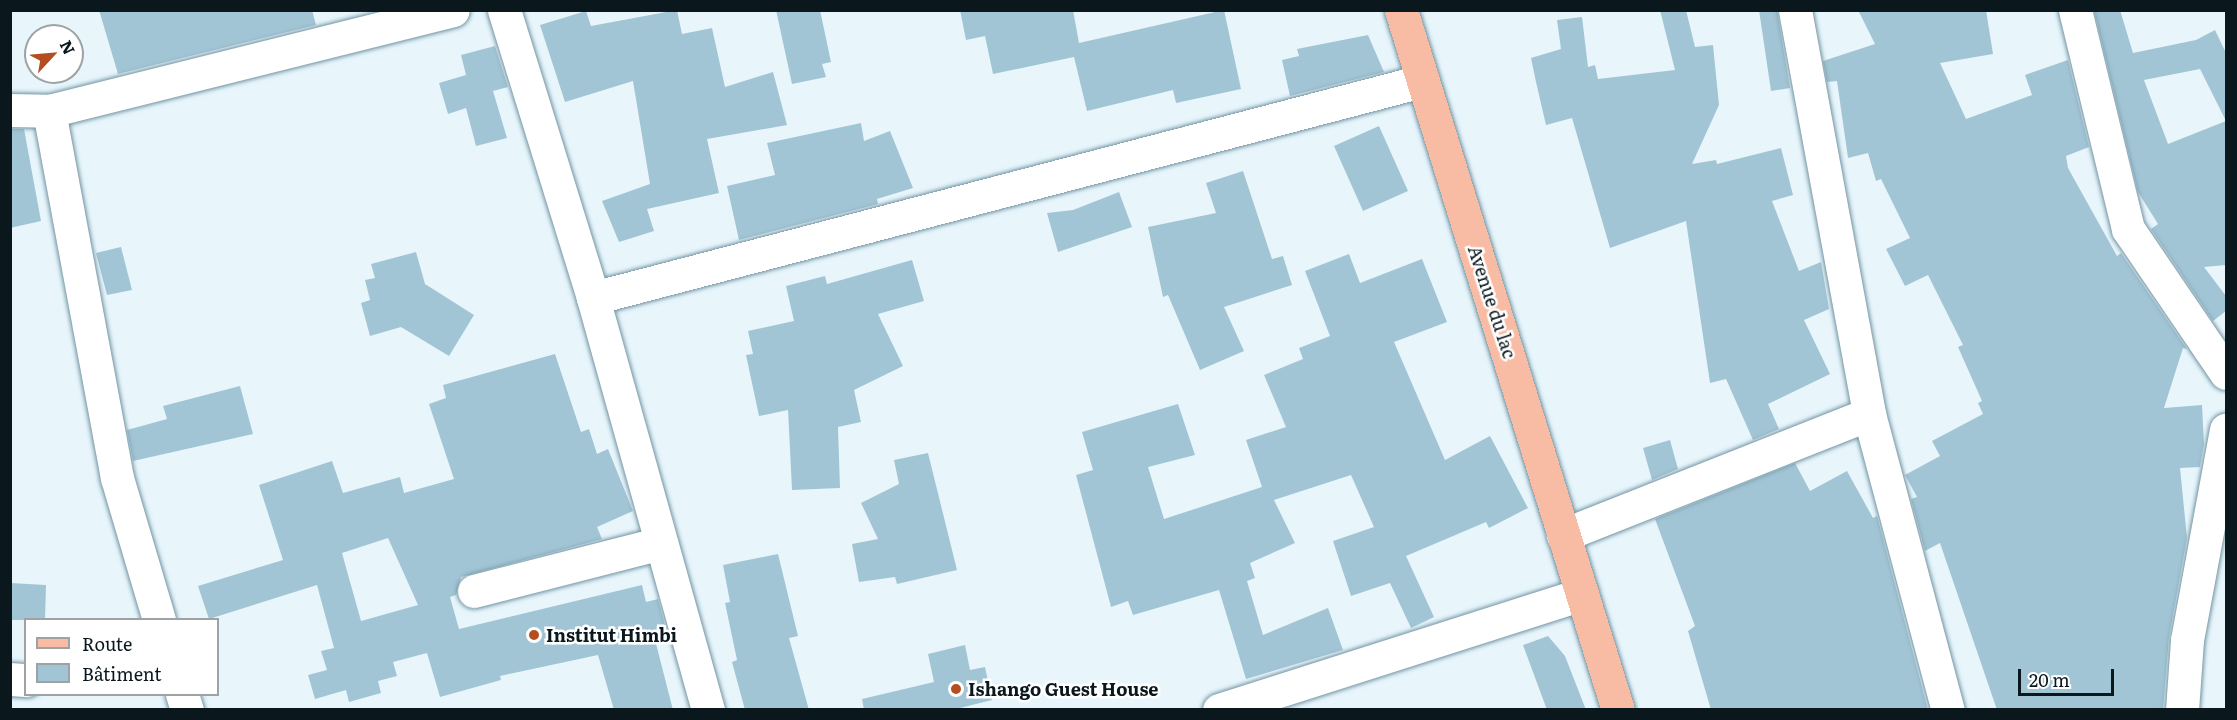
<!DOCTYPE html>
<meta charset="utf-8">
<style>
body{margin:0}
#map{position:relative;width:2237px;height:720px;overflow:hidden;background:#e8f6fc;font-family:Literata,serif}
div>[style]{position:absolute}
.building>*{inset:0;background:#a2c5d5}
.roads{filter:drop-shadow(0 0 2px #7294a3) drop-shadow(0 0 2px #7294a3)}
.minor>*{height:33px;margin:-16.5px;padding:0 16.5px;transform-origin:16.5px;border-radius:16.5px;background:#fff}
.major>*{height:33px;margin:-16.5px;padding:0 16.5px;transform-origin:16.5px;border-radius:16.5px;background:#f8bca4}
.dots>*{width:16px;height:16px;translate:-50% -50%;box-sizing:border-box;border:3px solid #fff;border-radius:50%}
span{translate:-50% -50%;white-space:nowrap;text-align:center;line-height:1.15;-webkit-text-stroke:5px #fff;paint-order:stroke}
.street-label{font-size:18px;color:#0a181e}
.poi-label{font-size:18px;color:#0a181e;font-weight:700}
.left{translate:0 -50%;text-align:left}
.frame{position:absolute;inset:0;border:12px solid #0a181e;pointer-events:none}
.legend{position:absolute;left:24px;top:618px;width:195px;height:78px;box-sizing:border-box;background:#fff;border:2px solid #9da3a5;margin:0;padding:8px 10px;list-style:none;font-size:18px;color:#0a181e}
.legend li{display:flex;align-items:center;gap:12px;height:30px}
.legend b{width:30px;border:2px solid #9da3a5}
.north{position:absolute;left:24px;top:24px;width:60px;height:60px;box-sizing:border-box;background:#fff;border:2px solid #9da3a5;border-radius:50%;rotate:64deg;font-size:16px;font-weight:700;line-height:24px;text-align:center;color:#0a181e}
.north::after{content:'';display:block;margin:auto;width:21px;height:27px;background:#b44e21;clip-path:polygon(50% 0,100% 100%,50% 72%,0 100%)}
.scale{position:absolute;left:2018px;top:669px;width:96px;height:27px;box-sizing:border-box;border:3px solid #0a181e;border-top:0;padding-left:8px;font-size:18px;line-height:21px;white-space:nowrap;color:#0a181e;-webkit-text-stroke:4px #fff;paint-order:stroke}
</style>
<div id="map">
<div class="building">
<i style="clip-path:polygon(99px 10px,312px 10px,316px 25px,118px 74px)"></i>
<i style="clip-path:polygon(677px 10px,682px 34px,712px 28px,725px 87px,773px 72px,787px 125px,707px 139px,719px 193px,647px 209px,654px 231px,619px 242px,602px 201px,650px 184px,633px 81px,565px 102px,540px 25px,586px 11px,591px 26px)"></i>
<i style="clip-path:polygon(776px 10px,820px 10px,831px 62px,822px 64px,826px 77px,792px 84px)"></i>
<i style="clip-path:polygon(960px 10px,1073px 10px,1079px 43px,1224px 10px,1241px 89px,1176px 103px,1173px 90px,1087px 111px,1074px 57px,993px 74px,985px 36px,966px 40px)"></i>
<i style="clip-path:polygon(1660px 10px,1686px 10px,1695px 47px,1713px 45px,1719px 105px,1692px 164px,1716px 160px,1717px 164px,1781px 148px,1793px 195px,1772px 201px,1799px 271px,1821px 262px,1829px 309px,1804px 320px,1830px 374px,1768px 404px,1779px 429px,1753px 440px,1726px 379px,1710px 383px,1686px 221px,1610px 248px,1572px 118px,1546px 125px,1536px 82px,1531px 58px,1561px 49px,1557px 20px,1582px 17px,1588px 67px,1595px 65px,1598px 79px,1675px 70px)"></i>
<i style="clip-path:polygon(1759px 10px,1777px 10px,1790px 88px,1771px 91px)"></i>
<i style="clip-path:polygon(1858px 10px,1986px 10px,1993px 54px,1940px 63px,1966px 119px,2032px 95px,2025px 75px,2068px 60px,2089px 147px,2066px 156px,2068px 168px,2117px 256px,2121px 253px,2187px 349px,2183px 348px,2164px 408px,2202px 405px,2204px 444px,2200px 467px,2180px 468px,2187px 538px,2169px 637px,2163px 710px,1997px 710px,1940px 543px,1925px 551px,1911px 499px,1917px 497px,1905px 475px,1940px 456px,1932px 441px,1983px 414px,1978px 403px,1982px 401px,1958px 347px,1963px 345px,1928px 275px,1905px 286px,1886px 249px,1910px 238px,1881px 179px,1876px 181px,1868px 153px,1848px 158px,1837px 81px,1827px 82px,1823px 61px,1875px 44px)"></i>
<i style="clip-path:polygon(evenodd,2094px 10px,2120px 10px,2133px 53px,2196px 40px,2215px 30px,2226px 53px,2226px 265px,2204px 267px,2226px 296px,2226px 311px,2213px 321px,2151px 229px,2158px 224px,2138px 192px,2094px 10px,2200px 69px,2226px 121px,2168px 144px,2144px 80px,2200px 69px)"></i>
<i style="clip-path:polygon(1368px 35px,1384px 72px,1290px 96px,1282px 60px,1299px 56px,1297px 49px)"></i>
<i style="clip-path:polygon(495px 46px,508px 87px,493px 91px,507px 138px,476px 146px,466px 108px,448px 114px,439px 83px,466px 75px,461px 55px)"></i>
<i style="clip-path:polygon(861px 123px,864px 141px,890px 131px,913px 188px,877px 199px,878px 204px,739px 240px,727px 186px,775px 175px,767px 143px)"></i>
<i style="clip-path:polygon(1379px 126px,1408px 191px,1363px 211px,1334px 146px)"></i>
<i style="clip-path:polygon(10px 129px,24px 129px,41px 221px,10px 228px)"></i>
<i style="clip-path:polygon(1243px 171px,1272px 259px,1283px 256px,1292px 285px,1224px 307px,1244px 351px,1200px 370px,1168px 295px,1163px 297px,1148px 227px,1216px 213px,1206px 183px)"></i>
<i style="clip-path:polygon(1119px 192px,1132px 227px,1058px 252px,1047px 213px,1073px 210px)"></i>
<i style="clip-path:polygon(121px 247px,132px 290px,107px 295px,96px 253px)"></i>
<i style="clip-path:polygon(416px 252px,425px 284px,474px 315px,449px 356px,401px 327px,370px 336px,361px 303px,370px 300px,365px 280px,375px 278px,371px 264px)"></i>
<i style="clip-path:polygon(1349px 254px,1360px 283px,1422px 259px,1447px 322px,1394px 342px,1445px 460px,1490px 436px,1528px 508px,1489px 528px,1486px 522px,1406px 556px,1434px 617px,1411px 628px,1390px 583px,1351px 596px,1333px 541px,1374px 527px,1351px 475px,1274px 500px,1295px 543px,1250px 563px,1255px 578px,1247px 581px,1263px 635px,1328px 608px,1343px 650px,1246px 679px,1219px 590px,1133px 615px,1128px 601px,1111px 607px,1076px 475px,1093px 470px,1082px 432px,1178px 404px,1195px 455px,1148px 467px,1164px 519px,1262px 487px,1246px 440px,1286px 427px,1264px 375px,1303px 359px,1299px 348px,1330px 336px,1305px 271px)"></i>
<i style="clip-path:polygon(912px 260px,924px 301px,878px 314px,903px 366px,854px 390px,861px 422px,838px 427px,840px 488px,792px 490px,788px 410px,759px 416px,746px 355px,753px 354px,748px 331px,794px 321px,786px 286px,825px 276px,827px 284px)"></i>
<i style="clip-path:polygon(evenodd,555px 354px,581px 432px,589px 429px,597px 454px,608px 449px,633px 511px,597px 527px,602px 539px,461px 577px,456px 595px,450px 597px,459px 629px,642px 585px,646px 602px,658px 599px,666px 629px,653px 632px,673px 710px,614px 710px,598px 655px,500px 676px,501px 680px,440px 697px,427px 653px,393px 662px,397px 676px,378px 681px,381px 693px,349px 702px,346px 690px,315px 699px,308px 675px,327px 670px,321px 651px,334px 648px,317px 585px,209px 619px,198px 586px,283px 560px,259px 485px,332px 461px,343px 493px,400px 477px,404px 493px,454px 479px,429px 404px,446px 398px,443px 385px,555px 354px,388px 538px,418px 605px,361px 621px,342px 553px,388px 538px)"></i>
<i style="clip-path:polygon(240px 386px,253px 434px,133px 461px,127px 430px,167px 419px,163px 406px)"></i>
<i style="clip-path:polygon(1670px 440px,1678px 469px,1652px 480px,1643px 448px)"></i>
<i style="clip-path:polygon(928px 453px,957px 570px,897px 584px,895px 577px,859px 582px,852px 544px,878px 539px,861px 503px,899px 484px,894px 460px)"></i>
<i style="clip-path:polygon(1795px 463px,1810px 491px,1847px 471px,1873px 518px,1877px 516px,1928px 710px,1711px 710px,1688px 631px,1695px 626px,1655px 519px)"></i>
<i style="clip-path:polygon(778px 554px,798px 636px,789px 638px,809px 710px,745px 710px,732px 662px,737px 660px,725px 603px,730px 602px,723px 565px)"></i>
<i style="clip-path:polygon(10px 583px,46px 585px,45px 620px,10px 620px)"></i>
<i style="clip-path:polygon(1548px 636px,1565px 656px,1586px 710px,1547px 710px,1523px 645px)"></i>
<i style="clip-path:polygon(965px 645px,970px 670px,985px 667px,992px 700px,952px 710px,864px 710px,862px 699px,934px 682px,928px 654px)"></i>
</div>
<div class="roads">
<div class="minor">
<i style="left:504px;top:10px;width:301px;rotate:72.8deg"></i>
<i style="left:593px;top:298px;width:428px;rotate:74.4deg"></i>
<i style="left:1795px;top:10px;width:411px;rotate:79.6deg"></i>
<i style="left:1869px;top:414px;width:306px;rotate:75.1deg"></i>
<i style="left:2075px;top:10px;width:225px;rotate:76.4deg"></i>
<i style="left:2128px;top:229px;width:174px;rotate:55.8deg"></i>
<i style="left:10px;top:110px;width:39px;rotate:1deg"></i>
<i style="left:49px;top:111px;width:416px;rotate:-14deg"></i>
<i style="left:49px;top:111px;width:373px;rotate:79.5deg"></i>
<i style="left:117px;top:478px;width:148px;rotate:73.5deg"></i>
<i style="left:593px;top:298px;width:857px;rotate:-14.67deg"></i>
<i style="left:1563px;top:535px;width:329px;rotate:-21.6deg"></i>
<i style="left:474px;top:591px;width:193px;rotate:-14.4deg"></i>
<i style="left:10px;top:679px;width:16px;rotate:4deg"></i>
<i style="left:182px;top:694px;width:17px;rotate:73deg"></i>
<i style="left:1219px;top:710px;width:381px;rotate:-17.7deg"></i>
<i style="left:2182px;top:710px;width:70px;rotate:-85.9deg"></i>
<i style="left:2187px;top:640px;width:214px;rotate:-79.5deg"></i>
</div>
<div class="major">
<i style="left:1401px;top:10px;width:733px;rotate:72.78deg"></i>
</div>
</div>
<div class="dots">
<i style="left:534px;top:635px;background:#b44e21"></i>
<i style="left:956px;top:689px;background:#b44e21"></i>
</div>
<div class="street-label">
<span style="left:1492px;top:302px;rotate:72deg">Avenue du lac</span>
</div>
<div class="poi-label">
<span class="left" style="left:546px;top:635px">Institut Himbi</span>
<span class="left" style="left:968px;top:689px">Ishango Guest House</span>
</div>
<div class="frame"></div>
<ul class="legend">
<li><b style="height:8px;background:#f8bca4"></b>Route</li>
<li><b style="height:16px;background:#a2c5d5"></b>Bâtiment</li>
</ul>
<div class="north">N</div>
<div class="scale">20 m</div>
</div>
